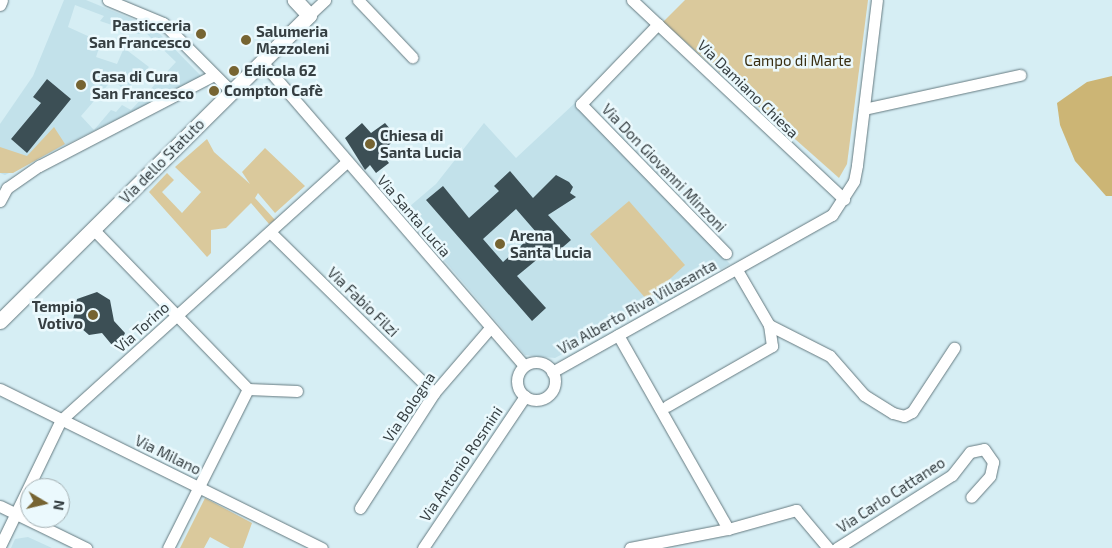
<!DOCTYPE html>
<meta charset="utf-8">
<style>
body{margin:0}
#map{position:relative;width:1112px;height:548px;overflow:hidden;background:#d6eef4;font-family:"Exo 2",sans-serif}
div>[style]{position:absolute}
.built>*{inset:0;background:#c2e1ea}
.green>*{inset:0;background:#dac99c}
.forest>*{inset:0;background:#ccb575}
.building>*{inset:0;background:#3c4f55}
.roads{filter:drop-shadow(0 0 1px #657a80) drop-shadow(0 0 1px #657a80)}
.street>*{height:11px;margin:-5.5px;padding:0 5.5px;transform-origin:5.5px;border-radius:5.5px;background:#fff}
.street>.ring{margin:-5.5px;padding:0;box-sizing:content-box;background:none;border:11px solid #fff;border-radius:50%}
.secondary>*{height:15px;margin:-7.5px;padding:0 7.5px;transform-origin:7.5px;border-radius:7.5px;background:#fff}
.dots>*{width:14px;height:14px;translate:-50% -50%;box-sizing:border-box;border:2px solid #ebf9fd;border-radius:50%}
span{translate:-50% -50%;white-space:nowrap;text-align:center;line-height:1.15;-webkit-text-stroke:5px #ebf9fd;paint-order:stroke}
.poi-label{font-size:15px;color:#363f42;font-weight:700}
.right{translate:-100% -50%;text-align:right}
.left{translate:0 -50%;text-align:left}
.park-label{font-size:15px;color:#392f12}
.street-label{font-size:15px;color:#363f42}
.north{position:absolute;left:20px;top:478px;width:50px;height:50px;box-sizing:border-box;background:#ebf9fd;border:1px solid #a3afb2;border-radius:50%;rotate:99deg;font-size:14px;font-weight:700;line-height:20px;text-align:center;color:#363f42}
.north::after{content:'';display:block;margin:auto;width:18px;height:22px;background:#766432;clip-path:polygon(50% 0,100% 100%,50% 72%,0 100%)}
</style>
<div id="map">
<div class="built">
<i style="clip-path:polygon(evenodd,64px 0,86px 0,154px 28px,202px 77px,5px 175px,0 173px,0 124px,33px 76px,64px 0,75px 5px,104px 16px,100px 21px,139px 34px,145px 32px,176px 62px,131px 110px,122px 105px,116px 112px,111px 110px,94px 130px,81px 116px,113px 79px,125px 91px,149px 67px,124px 48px,117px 64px,96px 57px,101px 42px,68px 27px,75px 5px,64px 0,47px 80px,71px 99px,27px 152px,11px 139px,41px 103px,33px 97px,47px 80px)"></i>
<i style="clip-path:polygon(576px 102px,730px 264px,555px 358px,525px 355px,403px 212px,436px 184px,484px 123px,516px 158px)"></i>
<i style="clip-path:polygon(28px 537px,52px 548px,11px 548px,15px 539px)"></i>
</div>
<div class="green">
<i style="clip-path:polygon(685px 0,868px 0,847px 164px,839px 178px,663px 22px)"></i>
<i style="clip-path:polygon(54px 127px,65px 144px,13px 173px,0 173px,0 147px,27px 156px)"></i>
<i style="clip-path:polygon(207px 139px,214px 152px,250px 184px,242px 172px,265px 148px,305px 186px,275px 213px,258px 193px,255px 198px,275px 220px,269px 224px,251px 203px,226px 228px,211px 230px,211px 253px,207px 257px,149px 192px,167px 173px,174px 180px,162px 192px,182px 213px,201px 192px,175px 167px)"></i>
<i style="clip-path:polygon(629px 201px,685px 265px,647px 300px,590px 234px)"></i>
<i style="clip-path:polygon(205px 498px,252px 523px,243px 548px,230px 548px,210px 537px,204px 548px,180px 548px)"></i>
</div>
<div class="forest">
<i style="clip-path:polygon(1112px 76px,1112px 196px,1106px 196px,1075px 161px,1060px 125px,1057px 103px,1087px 82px)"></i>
</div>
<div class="building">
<i style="clip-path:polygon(47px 79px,71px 99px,27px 153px,11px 139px,41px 103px,33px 97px)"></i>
<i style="clip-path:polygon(362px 123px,371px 133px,385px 123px,397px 137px,381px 153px,389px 163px,376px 173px,370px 165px,365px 170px,345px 138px)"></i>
<i style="clip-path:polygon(evenodd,510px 171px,533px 198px,556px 175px,569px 182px,573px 187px,570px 193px,576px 197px,548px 215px,571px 240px,556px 253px,551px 248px,517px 276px,546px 308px,532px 321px,426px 200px,443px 186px,469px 218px,499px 191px,494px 186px,510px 171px,516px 209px,536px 232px,503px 262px,483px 239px,516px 209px)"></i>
<i style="clip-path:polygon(97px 292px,110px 300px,114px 321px,125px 333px,121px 342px,112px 345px,102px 333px,89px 335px,73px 321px,77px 299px)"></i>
</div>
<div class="roads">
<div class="street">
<i style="left:108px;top:0;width:60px;rotate:22.7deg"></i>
<i style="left:163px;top:23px;width:98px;rotate:45deg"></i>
<i style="left:358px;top:0;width:79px;rotate:46.5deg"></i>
<i style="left:632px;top:0;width:291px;rotate:43.2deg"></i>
<i style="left:0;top:5px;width:5px;rotate:-68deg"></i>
<i style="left:309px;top:15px;width:22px;rotate:-43deg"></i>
<i style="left:658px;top:24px;width:111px;rotate:133.9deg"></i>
<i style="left:581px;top:104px;width:208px;rotate:45.8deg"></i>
<i style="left:262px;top:62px;width:401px;rotate:49.2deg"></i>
<i style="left:864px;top:109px;width:160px;rotate:-12.3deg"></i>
<i style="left:0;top:201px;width:15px;rotate:-62deg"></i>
<i style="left:7px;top:188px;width:39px;rotate:-35deg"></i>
<i style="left:39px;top:166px;width:197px;rotate:-27.5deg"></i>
<i style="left:94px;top:230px;width:221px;rotate:45.9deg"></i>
<i style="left:248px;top:389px;width:49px;rotate:2.3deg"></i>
<i style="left:270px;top:232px;width:230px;rotate:44.5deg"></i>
<i style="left:737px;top:270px;width:64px;rotate:59.8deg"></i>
<i style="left:769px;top:325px;width:68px;rotate:26.9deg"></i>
<i style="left:830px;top:356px;width:52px;rotate:48.9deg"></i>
<i style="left:864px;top:395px;width:34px;rotate:32deg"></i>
<i style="left:893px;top:413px;width:11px;rotate:15deg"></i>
<i style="left:904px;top:416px;width:9px;rotate:-27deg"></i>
<i style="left:912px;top:412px;width:77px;rotate:-56.7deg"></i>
<i style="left:618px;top:335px;width:223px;rotate:60.4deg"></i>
<i style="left:728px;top:529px;width:71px;rotate:-15.6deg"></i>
<i style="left:796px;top:510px;width:50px;rotate:49.9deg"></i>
<i class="ring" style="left:517px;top:362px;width:27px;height:27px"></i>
<i style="left:552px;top:372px;width:321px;rotate:-29.3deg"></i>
<i style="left:832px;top:215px;width:40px;rotate:-57.1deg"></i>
<i style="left:854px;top:181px;width:16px;rotate:-79deg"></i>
<i style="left:857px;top:165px;width:166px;rotate:-83.1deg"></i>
<i style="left:0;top:389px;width:359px;rotate:26.3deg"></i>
<i style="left:667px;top:406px;width:121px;rotate:-29.7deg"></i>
<i style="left:772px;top:346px;width:21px;rotate:-98deg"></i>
<i style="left:0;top:506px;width:96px;rotate:26deg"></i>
<i style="left:360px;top:508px;width:137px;rotate:-57.2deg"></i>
<i style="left:434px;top:393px;width:86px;rotate:-49.3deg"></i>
<i style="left:0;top:546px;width:140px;rotate:-64.2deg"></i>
<i style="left:61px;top:420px;width:385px;rotate:-42.1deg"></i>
<i style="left:168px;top:548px;width:178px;rotate:-63.3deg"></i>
<i style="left:423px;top:548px;width:183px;rotate:-56.1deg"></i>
<i style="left:630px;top:548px;width:100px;rotate:-11deg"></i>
<i style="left:837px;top:548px;width:136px;rotate:-32.4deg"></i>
<i style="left:952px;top:475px;width:29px;rotate:-52deg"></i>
<i style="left:970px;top:452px;width:14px;rotate:-12deg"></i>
<i style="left:984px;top:449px;width:16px;rotate:55deg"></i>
<i style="left:993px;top:462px;width:14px;rotate:102deg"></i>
<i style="left:990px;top:476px;width:28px;rotate:132deg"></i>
</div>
<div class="secondary">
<i style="left:0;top:321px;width:435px;rotate:-44.7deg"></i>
<i style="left:309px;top:15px;width:21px;rotate:-133deg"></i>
</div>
</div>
<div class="dots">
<i style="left:201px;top:34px;background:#766432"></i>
<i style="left:246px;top:40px;background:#766432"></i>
<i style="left:234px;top:71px;background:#766432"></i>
<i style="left:81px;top:85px;background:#766432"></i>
<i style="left:214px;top:91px;background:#766432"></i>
<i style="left:370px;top:144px;background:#766432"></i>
<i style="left:500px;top:244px;background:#766432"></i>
<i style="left:93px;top:315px;background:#766432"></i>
</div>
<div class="poi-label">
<span class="right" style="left:191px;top:34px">Pasticceria<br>San Francesco</span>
<span class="left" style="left:256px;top:40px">Salumeria<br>Mazzoleni</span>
<span class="left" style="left:244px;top:71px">Edicola 62</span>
<span class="left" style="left:92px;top:85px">Casa di Cura<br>San Francesco</span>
<span class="left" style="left:224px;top:91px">Compton Cafè</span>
<span class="left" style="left:380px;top:144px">Chiesa di<br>Santa Lucia</span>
<span class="left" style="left:510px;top:244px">Arena<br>Santa Lucia</span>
<span class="right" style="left:83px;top:315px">Tempio<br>Votivo</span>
</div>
<div class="park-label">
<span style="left:798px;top:61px">Campo di Marte</span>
</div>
<div class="street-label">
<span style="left:748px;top:89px;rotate:44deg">Via Damiano Chiesa</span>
<span style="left:162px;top:161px;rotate:-45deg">Via dello Statuto</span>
<span style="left:664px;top:168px;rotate:46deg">Via Don Giovanni Minzoni</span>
<span style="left:414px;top:216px;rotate:49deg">Via Santa Lucia</span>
<span style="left:363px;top:302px;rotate:44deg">Via Fabio Filzi</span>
<span style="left:637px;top:307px;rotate:-29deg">Via Alberto Riva Villasanta</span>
<span style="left:142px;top:327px;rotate:-42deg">Via Torino</span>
<span style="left:409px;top:407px;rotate:-56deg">Via Bologna</span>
<span style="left:168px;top:455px;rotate:26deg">Via Milano</span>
<span style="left:461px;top:464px;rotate:-56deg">Via Antonio Rosmini</span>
<span style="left:891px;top:495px;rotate:-33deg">Via Carlo Cattaneo</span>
</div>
<div class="north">N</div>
</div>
